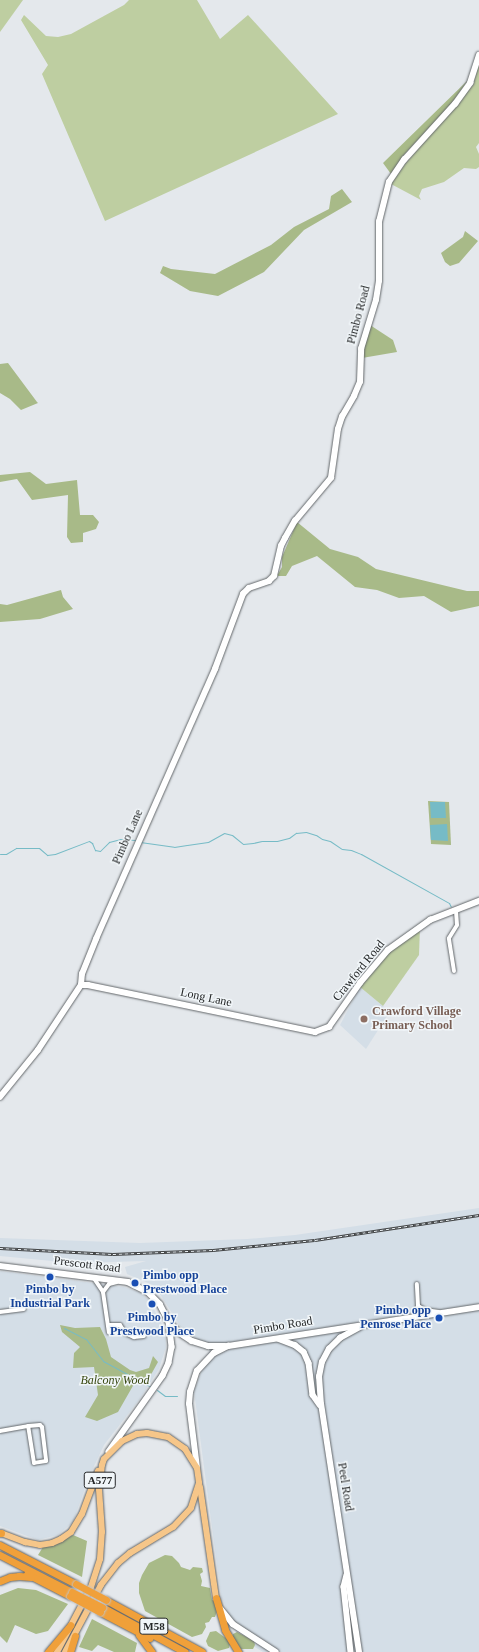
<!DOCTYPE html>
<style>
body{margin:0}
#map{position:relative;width:479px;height:1652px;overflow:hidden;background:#e4e8ec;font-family:"Times New Roman",serif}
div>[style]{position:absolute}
.built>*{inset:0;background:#d4dee7}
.green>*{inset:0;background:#becea1}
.forest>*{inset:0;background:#a8ba88}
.water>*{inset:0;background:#76bbc6}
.stream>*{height:1px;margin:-0.5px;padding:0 0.5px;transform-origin:0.5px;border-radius:0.5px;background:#76bbc6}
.roads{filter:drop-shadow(0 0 1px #63676a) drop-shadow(0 0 1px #63676a)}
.street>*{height:4px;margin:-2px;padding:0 2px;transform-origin:2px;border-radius:2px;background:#fff}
.secondary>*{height:5.5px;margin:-2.75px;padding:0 2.75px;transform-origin:2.75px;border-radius:2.75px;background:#fff}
.primary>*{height:6px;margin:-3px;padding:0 3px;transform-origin:3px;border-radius:3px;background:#f6c689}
.highway>*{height:7px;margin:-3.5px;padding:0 3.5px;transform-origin:3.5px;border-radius:3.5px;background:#f0a03a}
.rail>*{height:2.5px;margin-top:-1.25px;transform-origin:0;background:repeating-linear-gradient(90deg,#f1f6f9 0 3px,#414344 0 6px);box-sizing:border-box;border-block:1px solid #414344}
.bridges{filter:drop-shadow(0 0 1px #c2c2c3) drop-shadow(0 0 1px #c2c2c3)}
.highway-bridge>*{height:7px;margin:-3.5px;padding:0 3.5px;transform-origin:3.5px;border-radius:3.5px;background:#f0a03a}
.dots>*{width:11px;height:11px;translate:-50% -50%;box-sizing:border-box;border:2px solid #f1f6f9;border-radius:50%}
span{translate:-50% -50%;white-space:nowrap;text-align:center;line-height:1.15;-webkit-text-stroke:3px #f1f6f9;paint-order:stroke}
.shield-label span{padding:1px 3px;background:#f1f6f9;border:1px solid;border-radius:3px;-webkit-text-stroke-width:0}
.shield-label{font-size:11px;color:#242627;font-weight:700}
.street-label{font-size:12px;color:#242627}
.education-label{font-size:12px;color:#785e54;font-weight:700}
.left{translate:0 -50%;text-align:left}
.transit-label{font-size:12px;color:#164399;font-weight:700}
.right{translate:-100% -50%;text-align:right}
.park-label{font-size:12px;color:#36460e;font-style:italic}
</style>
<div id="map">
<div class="built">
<i style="clip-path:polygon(360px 987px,383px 1006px,389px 1013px,366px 1049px,340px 1025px)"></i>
<i style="clip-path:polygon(479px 1208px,479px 1652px,263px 1652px,238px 1637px,221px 1596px,194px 1391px,210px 1349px,180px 1326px,155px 1286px,127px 1274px,125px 1267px,146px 1261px,73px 1263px,0 1256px,0 1238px,140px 1243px,247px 1239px,295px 1235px)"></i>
<i style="clip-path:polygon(0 1271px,124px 1287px,139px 1292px,149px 1300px,165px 1330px,166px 1347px,159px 1369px,139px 1400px,104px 1445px,89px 1477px,73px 1522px,58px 1535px,38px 1540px,0 1526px)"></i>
</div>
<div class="green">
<i style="clip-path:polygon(0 0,23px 0,0 32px)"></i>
<i style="clip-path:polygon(129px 0,197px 0,220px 39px,248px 15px,338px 114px,105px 221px,42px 74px,48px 65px,21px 20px,24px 15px,46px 36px,58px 37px,71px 34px,124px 5px)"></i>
<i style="clip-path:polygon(479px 63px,479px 143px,476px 147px,479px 154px,479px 167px,476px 169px,464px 168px,444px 182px,422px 189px,419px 196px,421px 200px,391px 184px,405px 164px,473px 85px)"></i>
<i style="clip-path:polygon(420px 927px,419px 955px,383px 1006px,360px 987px,390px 951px)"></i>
</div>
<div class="forest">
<i style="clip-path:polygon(468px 80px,451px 104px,402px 157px,391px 174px,383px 163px)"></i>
<i style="clip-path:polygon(342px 189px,352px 202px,304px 230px,264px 272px,218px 296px,190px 291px,160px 273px,163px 266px,171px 269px,215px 274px,271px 245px,294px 227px,329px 209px,331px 196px)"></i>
<i style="clip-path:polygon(465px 231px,478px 241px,459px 263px,450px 266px,445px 262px,441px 253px,463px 237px)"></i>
<i style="clip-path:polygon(370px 325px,393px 340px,397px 352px,362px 358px)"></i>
<i style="clip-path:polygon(8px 363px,37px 402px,38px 403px,21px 410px,10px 399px,0 393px,0 364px)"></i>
<i style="clip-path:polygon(30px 472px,46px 484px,77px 480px,80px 515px,93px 515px,99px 522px,96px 529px,83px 533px,83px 542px,71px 543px,67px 537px,68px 495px,32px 500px,17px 479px,0 482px,0 475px)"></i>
<i style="clip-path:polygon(297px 522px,330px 549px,358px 557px,376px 569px,467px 591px,479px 591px,479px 606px,451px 612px,424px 596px,399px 598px,377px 590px,355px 587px,317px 556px,292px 566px,286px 576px,277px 576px,282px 567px,282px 557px)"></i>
<i style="clip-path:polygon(61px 590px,63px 597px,73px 609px,40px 619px,0 622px,0 604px,7px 605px)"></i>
<i style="clip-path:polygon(428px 801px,449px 802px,451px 845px,431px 844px)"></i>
<i style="clip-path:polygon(60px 1325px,75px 1328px,100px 1327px,106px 1339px,111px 1357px,130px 1370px,136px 1372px,149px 1368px,153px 1356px,158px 1362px,148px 1380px,134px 1384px,118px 1412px,97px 1421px,85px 1417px,98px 1395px,94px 1367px,73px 1368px,74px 1353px,80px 1347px,62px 1332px)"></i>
<i style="clip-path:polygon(73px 1535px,87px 1541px,82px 1577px,38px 1555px,43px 1547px,55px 1545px)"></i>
<i style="clip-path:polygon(165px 1555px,172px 1556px,179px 1563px,181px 1567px,190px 1570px,193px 1567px,202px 1568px,203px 1572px,200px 1574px,202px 1581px,201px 1586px,210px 1588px,212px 1600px,215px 1601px,217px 1611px,215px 1617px,212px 1617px,209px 1622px,205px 1623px,206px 1627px,202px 1634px,192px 1637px,145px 1611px,139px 1593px,139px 1583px,142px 1575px,149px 1563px)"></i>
<i style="clip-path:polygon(18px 1588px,36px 1590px,68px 1604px,48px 1631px,36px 1634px,15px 1625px,7px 1643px,0 1636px,0 1595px)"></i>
<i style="clip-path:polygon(92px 1619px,137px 1643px,135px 1652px,114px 1652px,98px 1645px,92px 1651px,79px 1647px)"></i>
<i style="clip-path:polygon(216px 1631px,227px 1639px,230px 1644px,229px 1648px,218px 1651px,208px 1646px,206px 1641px,210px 1632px)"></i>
<i style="clip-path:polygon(237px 1632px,254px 1641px,255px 1645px,253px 1649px,241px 1649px,233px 1637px,233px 1634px)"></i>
</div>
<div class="water">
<i style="clip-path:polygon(430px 802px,445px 802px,446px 818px,431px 818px)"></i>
<i style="clip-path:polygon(447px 824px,448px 841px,431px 840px,430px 825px)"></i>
</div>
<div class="stream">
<i style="left:140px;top:842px;width:34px;rotate:8deg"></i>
<i style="left:174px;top:847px;width:13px;rotate:-9deg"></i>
<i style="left:187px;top:845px;width:21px;rotate:-8deg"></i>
<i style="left:208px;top:842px;width:18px;rotate:-29deg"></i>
<i style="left:224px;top:833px;width:8px;rotate:14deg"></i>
<i style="left:232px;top:835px;width:14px;rotate:39deg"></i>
<i style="left:243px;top:844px;width:10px;rotate:-6deg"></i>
<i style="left:253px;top:843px;width:9px;rotate:-13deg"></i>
<i style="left:262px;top:841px;width:15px"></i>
<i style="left:277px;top:841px;width:12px;rotate:-14deg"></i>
<i style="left:289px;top:838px;width:9px;rotate:-36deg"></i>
<i style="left:296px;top:833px;width:10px;rotate:-6deg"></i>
<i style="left:306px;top:832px;width:10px;rotate:17deg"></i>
<i style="left:316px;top:835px;width:7px;rotate:34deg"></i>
<i style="left:322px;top:839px;width:8px;rotate:14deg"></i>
<i style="left:330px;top:841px;width:14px;rotate:34deg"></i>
<i style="left:342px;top:849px;width:9px;rotate:6deg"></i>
<i style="left:351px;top:850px;width:11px;rotate:22deg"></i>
<i style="left:361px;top:854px;width:101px;rotate:29.1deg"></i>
<i style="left:449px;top:903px;width:4px;rotate:63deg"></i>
<i style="left:0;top:854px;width:6px"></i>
<i style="left:6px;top:854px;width:12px;rotate:-31deg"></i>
<i style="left:16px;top:848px;width:23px"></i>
<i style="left:39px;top:848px;width:11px;rotate:41deg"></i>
<i style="left:47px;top:855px;width:8px;rotate:-7deg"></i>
<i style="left:55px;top:854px;width:36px;rotate:-21deg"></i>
<i style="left:89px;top:841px;width:4px;rotate:34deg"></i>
<i style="left:92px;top:843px;width:8px;rotate:67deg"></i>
<i style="left:95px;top:850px;width:5px;rotate:11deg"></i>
<i style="left:100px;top:851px;width:13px;rotate:-45deg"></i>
<i style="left:109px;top:842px;width:11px;rotate:-15deg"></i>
<i style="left:120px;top:839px;width:15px;rotate:4deg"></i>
<i style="left:64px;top:1328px;width:25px;rotate:27deg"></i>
<i style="left:86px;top:1339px;width:28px;rotate:52deg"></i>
<i style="left:103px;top:1361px;width:55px;rotate:28.4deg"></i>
<i style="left:157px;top:1390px;width:10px;rotate:37deg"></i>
<i style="left:165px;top:1396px;width:12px"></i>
</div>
<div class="roads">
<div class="street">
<i style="left:454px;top:971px;width:33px;rotate:-99deg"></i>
<i style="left:449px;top:938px;width:15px;rotate:-58deg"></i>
<i style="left:457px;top:925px;width:15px;rotate:-94deg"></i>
<i style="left:93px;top:1277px;width:18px;rotate:56deg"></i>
<i style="left:103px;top:1292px;width:41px;rotate:81.7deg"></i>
<i style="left:103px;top:1292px;width:10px;rotate:-53deg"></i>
<i style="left:109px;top:1284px;width:8px;rotate:-14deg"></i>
<i style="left:418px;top:1306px;width:8px;rotate:30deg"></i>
<i style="left:425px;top:1310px;width:14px;rotate:8deg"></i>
<i style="left:0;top:1312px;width:24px;rotate:-7deg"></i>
<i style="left:414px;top:1317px;width:12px;rotate:-70deg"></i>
<i style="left:418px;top:1306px;width:22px;rotate:-93deg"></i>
<i style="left:108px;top:1325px;width:12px"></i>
<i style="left:120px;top:1325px;width:9px;rotate:58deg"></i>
<i style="left:125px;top:1333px;width:10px;rotate:24deg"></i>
<i style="left:134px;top:1337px;width:10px;rotate:-6deg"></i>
<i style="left:0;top:1431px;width:28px;rotate:-10deg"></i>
<i style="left:28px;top:1426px;width:12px;rotate:-5deg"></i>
<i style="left:40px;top:1425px;width:3px;rotate:45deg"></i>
<i style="left:42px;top:1427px;width:34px;rotate:83deg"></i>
<i style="left:46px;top:1461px;width:12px;rotate:171deg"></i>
<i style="left:34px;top:1463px;width:37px;rotate:-99deg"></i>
</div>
<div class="secondary">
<i style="left:81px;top:985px;width:7px"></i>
<i style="left:88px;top:985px;width:232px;rotate:11.7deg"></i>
<i style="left:315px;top:1032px;width:15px;rotate:-20deg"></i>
<i style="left:329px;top:1027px;width:54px;rotate:-54.8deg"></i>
<i style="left:360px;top:983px;width:43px;rotate:-49.7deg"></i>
<i style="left:388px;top:950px;width:52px;rotate:-35.5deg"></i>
<i style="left:430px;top:920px;width:53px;rotate:-21.2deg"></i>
<i style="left:0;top:1097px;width:60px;rotate:-51deg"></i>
<i style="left:38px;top:1050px;width:78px;rotate:-56.5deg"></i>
<i style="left:81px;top:985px;width:11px;rotate:-85deg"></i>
<i style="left:82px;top:974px;width:38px;rotate:-68deg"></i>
<i style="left:96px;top:939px;width:295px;rotate:-66.2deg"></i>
<i style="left:215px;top:669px;width:80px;rotate:-69.5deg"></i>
<i style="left:243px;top:594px;width:8px;rotate:-45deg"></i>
<i style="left:249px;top:588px;width:21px;rotate:-19deg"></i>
<i style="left:269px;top:581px;width:7px;rotate:-45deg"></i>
<i style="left:274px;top:576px;width:31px;rotate:-77deg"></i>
<i style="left:281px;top:546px;width:9px;rotate:-63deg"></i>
<i style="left:285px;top:538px;width:20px;rotate:-60deg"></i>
<i style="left:295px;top:521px;width:56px;rotate:-50.1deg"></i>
<i style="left:331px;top:478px;width:49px;rotate:-81.9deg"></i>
<i style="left:338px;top:429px;width:13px;rotate:-72deg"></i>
<i style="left:342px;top:417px;width:24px;rotate:-60deg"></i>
<i style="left:354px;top:396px;width:15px;rotate:-67deg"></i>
<i style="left:360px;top:382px;width:33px;rotate:-88deg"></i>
<i style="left:361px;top:349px;width:51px;rotate:-73deg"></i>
<i style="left:376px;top:300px;width:19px;rotate:-81deg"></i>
<i style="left:379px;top:281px;width:59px;rotate:-90deg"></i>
<i style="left:379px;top:222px;width:41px;rotate:-76deg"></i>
<i style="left:389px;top:182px;width:27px;rotate:-56deg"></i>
<i style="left:404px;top:160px;width:76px;rotate:-47.7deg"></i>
<i style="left:455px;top:104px;width:26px;rotate:-54deg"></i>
<i style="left:470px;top:83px;width:29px;rotate:-72deg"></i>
<i style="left:0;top:1266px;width:129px;rotate:7.1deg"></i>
<i style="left:128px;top:1282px;width:22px;rotate:27deg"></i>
<i style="left:148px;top:1292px;width:17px;rotate:45deg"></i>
<i style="left:160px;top:1304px;width:20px;rotate:63deg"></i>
<i style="left:169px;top:1322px;width:25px;rotate:83deg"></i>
<i style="left:172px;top:1347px;width:16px;rotate:101deg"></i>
<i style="left:169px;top:1363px;width:14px;rotate:115deg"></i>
<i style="left:163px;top:1376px;width:93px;rotate:125.4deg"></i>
<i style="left:170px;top:1323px;width:14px;rotate:45deg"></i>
<i style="left:180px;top:1333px;width:14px;rotate:34deg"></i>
<i style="left:192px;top:1341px;width:17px;rotate:17deg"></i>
<i style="left:208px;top:1346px;width:17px"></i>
<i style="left:279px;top:1339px;width:17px;rotate:21deg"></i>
<i style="left:295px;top:1345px;width:11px;rotate:38deg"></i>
<i style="left:304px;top:1352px;width:12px;rotate:66deg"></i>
<i style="left:309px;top:1363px;width:32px;rotate:83deg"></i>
<i style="left:313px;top:1395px;width:12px;rotate:55deg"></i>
<i style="left:197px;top:1468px;width:64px;rotate:-97.1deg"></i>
<i style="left:189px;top:1404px;width:12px;rotate:-85deg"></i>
<i style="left:190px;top:1392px;width:22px;rotate:-72deg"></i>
<i style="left:197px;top:1371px;width:25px;rotate:-47deg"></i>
<i style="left:214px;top:1353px;width:16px;rotate:-27deg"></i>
<i style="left:228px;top:1346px;width:254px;rotate:-8.8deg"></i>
<i style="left:347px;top:1575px;width:12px;rotate:104deg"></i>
<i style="left:344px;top:1587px;width:65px;rotate:83.9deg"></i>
<i style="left:221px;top:1609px;width:19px;rotate:51deg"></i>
<i style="left:233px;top:1624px;width:51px;rotate:33.1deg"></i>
<i style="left:359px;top:1652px;width:250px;rotate:-98.7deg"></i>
<i style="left:321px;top:1405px;width:28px;rotate:-94deg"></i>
<i style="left:319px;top:1377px;width:15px;rotate:-79deg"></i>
<i style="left:322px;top:1362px;width:15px;rotate:-62deg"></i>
<i style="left:329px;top:1349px;width:16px;rotate:-45deg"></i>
<i style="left:340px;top:1338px;width:23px;rotate:-29deg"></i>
</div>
<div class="primary">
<i style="left:200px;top:1487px;width:112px;rotate:81.8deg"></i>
<i style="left:1px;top:1533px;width:26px;rotate:21deg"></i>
<i style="left:25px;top:1542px;width:15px;rotate:11deg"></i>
<i style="left:40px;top:1545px;width:12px;rotate:-9deg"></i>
<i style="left:52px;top:1543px;width:10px;rotate:-24deg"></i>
<i style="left:61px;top:1539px;width:12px;rotate:-35deg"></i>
<i style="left:71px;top:1532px;width:21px;rotate:-59deg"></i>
<i style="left:82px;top:1514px;width:46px;rotate:-69.6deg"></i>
<i style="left:57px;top:1652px;width:73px;rotate:-62.4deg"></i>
<i style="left:91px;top:1587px;width:29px;rotate:-72deg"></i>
<i style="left:100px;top:1559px;width:27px;rotate:-86deg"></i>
<i style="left:102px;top:1532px;width:43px;rotate:-94deg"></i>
<i style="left:99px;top:1489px;width:24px;rotate:-83deg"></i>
<i style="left:102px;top:1465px;width:6px;rotate:-72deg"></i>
<i style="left:104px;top:1459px;width:25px;rotate:-45deg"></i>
<i style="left:122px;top:1441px;width:17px;rotate:-25deg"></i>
<i style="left:137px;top:1434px;width:10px;rotate:-6deg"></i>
<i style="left:147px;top:1433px;width:21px;rotate:11deg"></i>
<i style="left:168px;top:1437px;width:21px;rotate:35deg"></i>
<i style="left:185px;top:1449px;width:22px;rotate:58deg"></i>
<i style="left:197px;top:1468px;width:15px;rotate:82deg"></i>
<i style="left:199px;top:1483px;width:26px;rotate:108deg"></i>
<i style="left:191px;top:1508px;width:26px;rotate:133deg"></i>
<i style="left:173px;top:1527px;width:50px;rotate:148.8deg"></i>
<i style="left:130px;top:1553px;width:16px;rotate:140deg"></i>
<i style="left:118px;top:1563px;width:28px;rotate:128deg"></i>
<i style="left:101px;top:1585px;width:76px;rotate:118.2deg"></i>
</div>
<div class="highway">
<i style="left:0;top:1533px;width:1px"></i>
<i style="left:0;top:1545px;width:85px;rotate:27.2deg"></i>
<i style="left:0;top:1555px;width:81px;rotate:27.2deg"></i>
<i style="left:27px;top:1574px;width:48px;rotate:27.1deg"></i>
<i style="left:0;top:1581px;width:11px;rotate:-22deg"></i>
<i style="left:10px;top:1577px;width:9px;rotate:-6deg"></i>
<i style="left:19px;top:1576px;width:12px;rotate:5deg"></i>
<i style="left:216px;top:1598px;width:33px;rotate:74deg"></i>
<i style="left:225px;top:1630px;width:26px;rotate:59deg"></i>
<i style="left:106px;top:1600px;width:109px;rotate:28.4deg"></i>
<i style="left:102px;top:1607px;width:94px;rotate:28.5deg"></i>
<i style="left:100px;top:1612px;width:56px;rotate:27.5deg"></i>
<i style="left:139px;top:1635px;width:21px;rotate:53deg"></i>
<i style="left:48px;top:1652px;width:35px;rotate:-50deg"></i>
<i style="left:70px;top:1652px;width:17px;rotate:-73deg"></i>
</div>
</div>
<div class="rail">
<i style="left:0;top:1248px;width:113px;rotate:3deg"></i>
<i style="left:113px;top:1254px;width:100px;rotate:-2.3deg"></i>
<i style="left:213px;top:1250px;width:102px;rotate:-5.6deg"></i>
<i style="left:315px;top:1240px;width:166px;rotate:-8.7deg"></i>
</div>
<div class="bridges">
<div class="highway-bridge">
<i style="left:76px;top:1584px;width:34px;rotate:28deg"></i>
<i style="left:72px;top:1592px;width:34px;rotate:27deg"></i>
<i style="left:70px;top:1596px;width:34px;rotate:28deg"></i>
</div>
</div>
<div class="dots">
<i style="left:364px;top:1019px;background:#8d6e63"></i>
<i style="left:50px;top:1277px;background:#1a4fb4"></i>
<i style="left:135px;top:1283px;background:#1a4fb4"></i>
<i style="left:152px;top:1304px;background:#1a4fb4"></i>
<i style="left:439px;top:1318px;background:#1a4fb4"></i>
</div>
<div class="shield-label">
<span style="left:100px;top:1480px">A577</span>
<span style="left:154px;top:1626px">M58</span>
</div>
<div class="street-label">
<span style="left:359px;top:315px;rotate:-75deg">Pimbo Road</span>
<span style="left:128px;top:837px;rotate:-66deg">Pimbo Lane</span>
<span style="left:359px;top:971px;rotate:-51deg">Crawford Road</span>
<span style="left:206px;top:998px;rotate:12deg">Long Lane</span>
<span style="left:87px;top:1265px;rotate:7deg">Prescott Road</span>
<span style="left:283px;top:1326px;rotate:-9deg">Pimbo Road</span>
<span style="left:345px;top:1487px;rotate:81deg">Peel Road</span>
</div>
<div class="education-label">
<span class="left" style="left:372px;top:1019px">Crawford Village<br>Primary School</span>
</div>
<div class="transit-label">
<span class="left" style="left:143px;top:1283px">Pimbo opp<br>Prestwood Place</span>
<span style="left:50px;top:1297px">Pimbo by<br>Industrial Park</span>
<span class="right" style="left:431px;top:1318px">Pimbo opp<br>Penrose Place</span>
<span style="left:152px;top:1325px">Pimbo by<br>Prestwood Place</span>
</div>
<div class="park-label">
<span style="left:115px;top:1381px">Balcony Wood</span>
</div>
</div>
